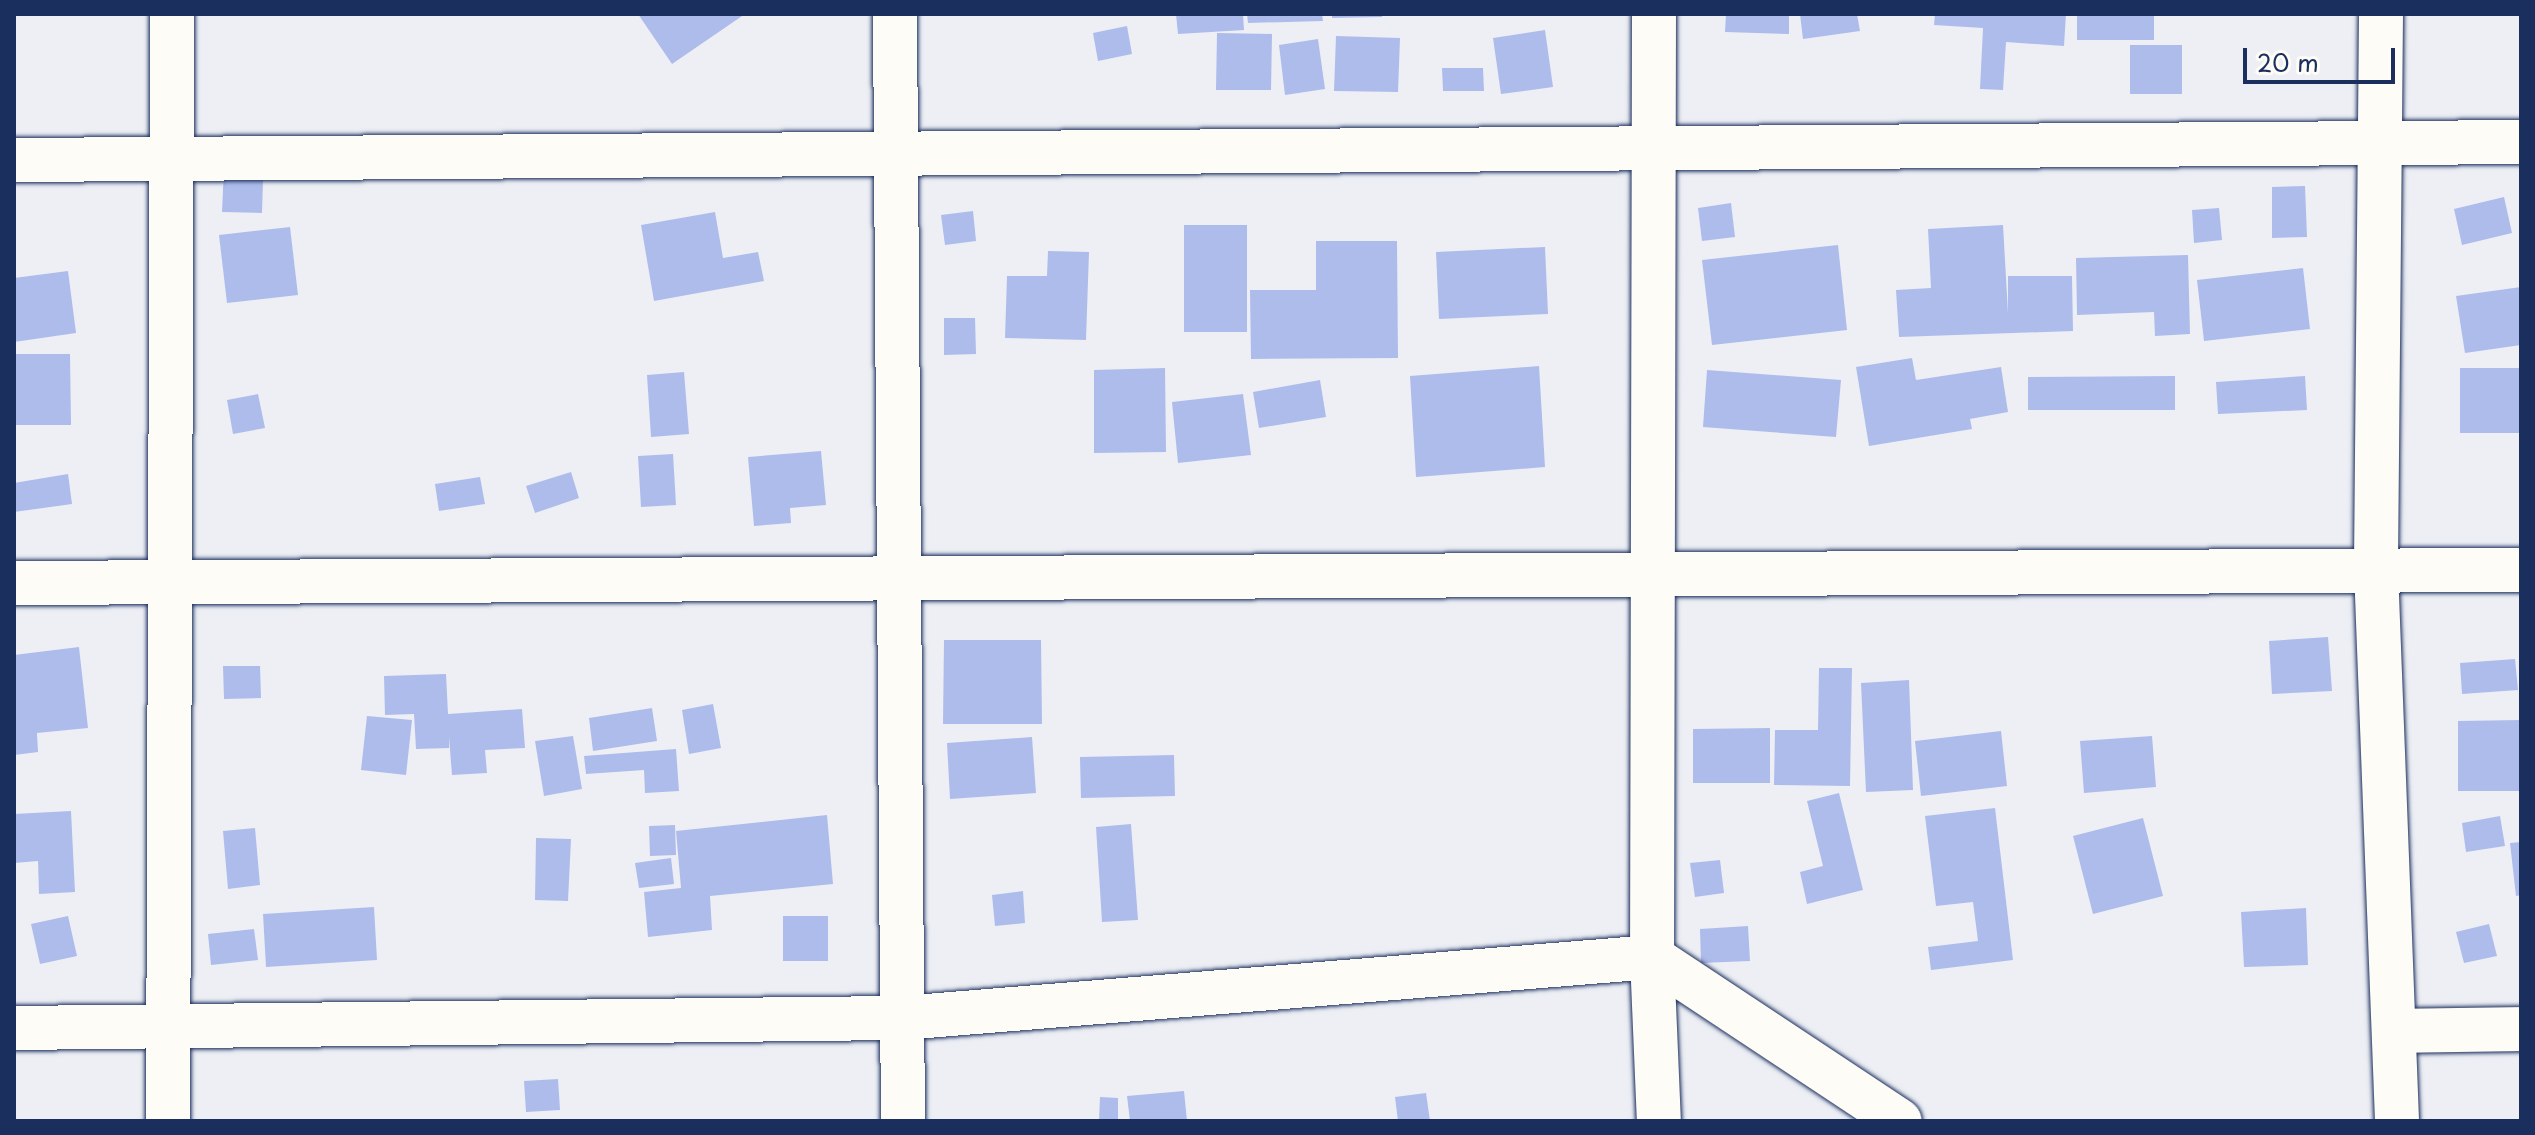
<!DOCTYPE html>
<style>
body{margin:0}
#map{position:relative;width:2535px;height:1135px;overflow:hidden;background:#edeff5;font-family:"Playpen Sans",sans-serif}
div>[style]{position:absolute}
.building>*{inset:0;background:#aebcec}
.roads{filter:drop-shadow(0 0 2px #1b2f5e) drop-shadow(0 0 2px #1b2f5e)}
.street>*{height:44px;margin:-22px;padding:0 22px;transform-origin:22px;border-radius:22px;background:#fdfcf7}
.secondary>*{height:44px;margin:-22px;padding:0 22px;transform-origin:22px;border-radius:22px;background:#fdfcf7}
span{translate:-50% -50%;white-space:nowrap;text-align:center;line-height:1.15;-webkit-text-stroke:8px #fdfcf7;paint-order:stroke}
.frame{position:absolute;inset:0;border:16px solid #1b2f5e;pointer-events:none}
.scale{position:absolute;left:2243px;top:48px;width:152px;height:36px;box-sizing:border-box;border:4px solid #1b2f5e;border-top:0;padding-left:10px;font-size:24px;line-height:28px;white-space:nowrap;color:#1b2f5e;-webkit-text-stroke:6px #fdfcf7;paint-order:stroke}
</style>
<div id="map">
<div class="building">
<i style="clip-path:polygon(638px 14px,745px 14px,672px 64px)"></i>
<i style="clip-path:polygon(1176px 14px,1243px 14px,1244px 30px,1178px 34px)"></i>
<i style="clip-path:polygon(1247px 14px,1322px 14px,1323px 21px,1248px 23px)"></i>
<i style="clip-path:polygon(1332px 14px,1382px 14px,1382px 17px,1332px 18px)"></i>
<i style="clip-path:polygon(1726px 14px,1789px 14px,1789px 34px,1725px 32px)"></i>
<i style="clip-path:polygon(1800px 14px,1857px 14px,1860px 31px,1803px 39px)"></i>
<i style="clip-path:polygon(1935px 14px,2066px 14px,2064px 46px,2006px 42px,2003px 90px,1980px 89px,1983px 28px,1934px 25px)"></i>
<i style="clip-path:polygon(2077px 14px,2154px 14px,2154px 40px,2077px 40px)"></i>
<i style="clip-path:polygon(1127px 26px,1132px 54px,1098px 61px,1093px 33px)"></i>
<i style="clip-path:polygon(1545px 30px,1553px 87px,1501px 94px,1493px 38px)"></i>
<i style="clip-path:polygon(1217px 33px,1272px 34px,1271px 90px,1216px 90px)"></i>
<i style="clip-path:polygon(1336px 36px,1400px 38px,1398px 92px,1334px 91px)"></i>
<i style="clip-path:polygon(1318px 39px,1325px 89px,1285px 95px,1279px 45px)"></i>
<i style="clip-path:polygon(2130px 45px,2182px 45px,2182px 94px,2130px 94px)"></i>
<i style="clip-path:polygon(1442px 68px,1483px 68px,1484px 91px,1443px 91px)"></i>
<i style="clip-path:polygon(225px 146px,264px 148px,262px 213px,222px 212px)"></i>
<i style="clip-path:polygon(2305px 186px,2307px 237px,2272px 238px,2272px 187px)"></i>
<i style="clip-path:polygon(2504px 197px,2512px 233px,2462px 245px,2454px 209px)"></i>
<i style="clip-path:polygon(1731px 203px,1735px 237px,1702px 241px,1698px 208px)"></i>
<i style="clip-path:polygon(2219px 208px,2222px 240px,2194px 243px,2192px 210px)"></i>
<i style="clip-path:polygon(973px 211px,976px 241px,945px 245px,941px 215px)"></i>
<i style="clip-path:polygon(715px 212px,723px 258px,758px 252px,764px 281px,654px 301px,641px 225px)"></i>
<i style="clip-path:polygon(1184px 225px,1247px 225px,1247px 332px,1184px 332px)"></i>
<i style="clip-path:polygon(2003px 225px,2008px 313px,2008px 276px,2072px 276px,2073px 331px,1899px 337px,1896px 290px,1931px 288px,1928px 229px)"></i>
<i style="clip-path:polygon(290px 227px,298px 295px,227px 303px,219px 235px)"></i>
<i style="clip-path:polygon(1316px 241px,1397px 241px,1398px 358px,1251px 359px,1250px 290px,1316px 290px)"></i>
<i style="clip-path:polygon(1838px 245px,1847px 330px,1712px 345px,1702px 260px)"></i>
<i style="clip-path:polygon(1545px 247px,1548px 314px,1439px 319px,1436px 252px)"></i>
<i style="clip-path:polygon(1048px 251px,1089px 252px,1086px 340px,1005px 338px,1007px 276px,1047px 276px)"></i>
<i style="clip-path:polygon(2188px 255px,2190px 334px,2155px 336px,2154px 312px,2077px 315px,2076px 258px)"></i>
<i style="clip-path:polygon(2303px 268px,2310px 329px,2204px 341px,2197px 280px)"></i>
<i style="clip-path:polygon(68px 271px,76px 333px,14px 342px,14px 278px)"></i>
<i style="clip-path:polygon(2521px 287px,2521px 345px,2465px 353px,2456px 296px)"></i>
<i style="clip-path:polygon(944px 318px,975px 318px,976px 354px,944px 355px)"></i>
<i style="clip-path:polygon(14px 354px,70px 354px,71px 425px,14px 425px)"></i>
<i style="clip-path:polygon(1912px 358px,1916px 380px,2001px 367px,2008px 412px,1970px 419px,1972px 429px,1869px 446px,1856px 367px)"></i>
<i style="clip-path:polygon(1539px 366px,1545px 467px,1416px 477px,1410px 376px)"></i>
<i style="clip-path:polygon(1165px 368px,1166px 452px,1094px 453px,1094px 370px)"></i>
<i style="clip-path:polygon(2460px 368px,2521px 368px,2521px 433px,2460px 433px)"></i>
<i style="clip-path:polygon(1707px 370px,1841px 380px,1836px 437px,1703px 427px)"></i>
<i style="clip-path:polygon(684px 372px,689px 434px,651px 437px,647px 375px)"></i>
<i style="clip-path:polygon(2175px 376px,2175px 410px,2028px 410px,2028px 377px)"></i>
<i style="clip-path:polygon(2305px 376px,2307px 410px,2218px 414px,2216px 382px)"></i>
<i style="clip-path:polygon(1320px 380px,1326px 417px,1259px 428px,1253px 392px)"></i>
<i style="clip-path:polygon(258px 394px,265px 428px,233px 434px,227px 400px)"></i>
<i style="clip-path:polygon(1243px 394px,1251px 455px,1178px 463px,1172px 402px)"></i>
<i style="clip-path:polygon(821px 451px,826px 505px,790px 508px,791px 523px,754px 526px,748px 457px)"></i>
<i style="clip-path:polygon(673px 454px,676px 505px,641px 507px,638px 456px)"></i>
<i style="clip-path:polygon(571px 472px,579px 498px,535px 513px,526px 486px)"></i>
<i style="clip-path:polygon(68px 474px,72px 504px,14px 512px,14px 483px)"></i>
<i style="clip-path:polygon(480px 477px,485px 504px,439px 511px,435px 484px)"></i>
<i style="clip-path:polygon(2328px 637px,2332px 691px,2272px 694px,2269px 641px)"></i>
<i style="clip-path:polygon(944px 640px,1041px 640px,1042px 724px,943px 724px)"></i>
<i style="clip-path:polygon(79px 647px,88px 728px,37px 733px,38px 752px,14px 755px,14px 655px)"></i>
<i style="clip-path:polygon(2515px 659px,2518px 690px,2462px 694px,2460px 663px)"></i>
<i style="clip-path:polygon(223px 666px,260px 666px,261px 698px,224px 699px)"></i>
<i style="clip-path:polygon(1819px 668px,1852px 668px,1850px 786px,1774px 785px,1775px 730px,1818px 730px)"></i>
<i style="clip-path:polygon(446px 674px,448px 714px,522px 709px,525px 748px,485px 750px,487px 773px,452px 775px,449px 737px,449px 748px,416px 749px,414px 714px,385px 715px,384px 676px)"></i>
<i style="clip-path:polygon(1909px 680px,1913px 790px,1866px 792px,1861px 683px)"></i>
<i style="clip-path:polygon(713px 704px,721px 748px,689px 754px,682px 710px)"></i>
<i style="clip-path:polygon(652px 708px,657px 741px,593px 751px,589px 718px)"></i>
<i style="clip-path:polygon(367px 716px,412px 720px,406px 775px,361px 770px)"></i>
<i style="clip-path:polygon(2521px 720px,2521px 791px,2458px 791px,2458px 721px)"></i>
<i style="clip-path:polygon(1770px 728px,1770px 783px,1693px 783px,1693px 729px)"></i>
<i style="clip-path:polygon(2001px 731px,2007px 786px,1921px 796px,1915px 741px)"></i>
<i style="clip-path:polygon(573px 736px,582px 789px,544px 796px,535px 741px)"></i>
<i style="clip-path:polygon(2152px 736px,2156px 787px,2084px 793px,2080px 741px)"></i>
<i style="clip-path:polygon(1032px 737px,1036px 793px,950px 799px,947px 743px)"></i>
<i style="clip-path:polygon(676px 749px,679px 791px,645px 793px,644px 770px,586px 774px,584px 756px)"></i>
<i style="clip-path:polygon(1174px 755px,1175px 796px,1081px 798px,1080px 757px)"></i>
<i style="clip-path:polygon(1839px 793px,1863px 890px,1807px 904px,1800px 872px,1823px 866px,1807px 801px)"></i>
<i style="clip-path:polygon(1995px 808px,2013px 960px,1931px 970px,1928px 947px,1978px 941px,1973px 902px,1936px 906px,1925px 816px)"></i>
<i style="clip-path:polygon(71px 811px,75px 892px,39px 894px,38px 861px,14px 863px,14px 814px)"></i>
<i style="clip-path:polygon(827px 815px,833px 884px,710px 896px,712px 930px,648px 937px,644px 892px,681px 888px,676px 831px)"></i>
<i style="clip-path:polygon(2500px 816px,2505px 846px,2466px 852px,2462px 823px)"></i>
<i style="clip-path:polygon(2143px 818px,2163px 896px,2093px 914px,2073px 836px)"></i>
<i style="clip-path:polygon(1131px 824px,1138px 920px,1102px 922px,1096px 827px)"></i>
<i style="clip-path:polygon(675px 825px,676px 855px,650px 856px,649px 826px)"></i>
<i style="clip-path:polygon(255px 828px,260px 885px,228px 889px,223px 831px)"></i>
<i style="clip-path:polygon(536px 838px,571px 839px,568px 901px,535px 900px)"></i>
<i style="clip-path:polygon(2521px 842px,2521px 895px,2516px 896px,2510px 843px)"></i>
<i style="clip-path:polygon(671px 858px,674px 884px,639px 888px,635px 863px)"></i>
<i style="clip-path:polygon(1720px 860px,1724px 893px,1695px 897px,1690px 863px)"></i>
<i style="clip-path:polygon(1023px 891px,1025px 923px,995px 926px,992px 895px)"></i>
<i style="clip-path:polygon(374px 907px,377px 960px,266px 967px,263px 914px)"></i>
<i style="clip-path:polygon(2306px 908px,2308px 965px,2244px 967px,2241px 912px)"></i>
<i style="clip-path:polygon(68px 916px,77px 956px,40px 964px,31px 924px)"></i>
<i style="clip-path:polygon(783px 916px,828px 916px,828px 961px,783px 961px)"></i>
<i style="clip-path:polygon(2489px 924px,2497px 956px,2464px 963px,2456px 932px)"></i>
<i style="clip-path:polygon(1748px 926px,1750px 961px,1701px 963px,1700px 929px)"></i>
<i style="clip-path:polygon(254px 929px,258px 960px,211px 965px,208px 934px)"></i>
<i style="clip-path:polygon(558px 1079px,560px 1110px,526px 1112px,524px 1081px)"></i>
<i style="clip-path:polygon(1184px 1091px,1187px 1121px,1130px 1121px,1127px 1096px)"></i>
<i style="clip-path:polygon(1426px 1093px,1430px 1121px,1398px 1121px,1395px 1097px)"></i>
<i style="clip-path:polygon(1100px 1097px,1118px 1098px,1118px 1121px,1099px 1121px)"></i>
</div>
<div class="roads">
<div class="street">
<i style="left:895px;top:14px;width:1107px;rotate:89.59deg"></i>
<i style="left:1654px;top:14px;width:943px;rotate:90.12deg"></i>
<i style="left:1652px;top:957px;width:164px;rotate:87.6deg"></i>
<i style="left:2381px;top:14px;width:555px;rotate:90.52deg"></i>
<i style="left:2376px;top:569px;width:552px;rotate:87.82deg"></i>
<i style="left:14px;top:160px;width:2507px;rotate:-0.41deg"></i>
<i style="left:14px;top:1028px;width:888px;rotate:-0.65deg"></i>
<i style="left:902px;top:1018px;width:752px;rotate:-4.65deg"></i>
<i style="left:1652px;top:957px;width:297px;rotate:33.5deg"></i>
<i style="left:2394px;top:1031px;width:127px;rotate:-0.9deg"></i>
<i style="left:168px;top:1121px;width:1107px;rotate:-89.79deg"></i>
</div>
<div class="secondary">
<i style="left:14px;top:583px;width:2507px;rotate:-0.3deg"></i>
</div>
</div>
<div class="frame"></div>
<div class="scale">20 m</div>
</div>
